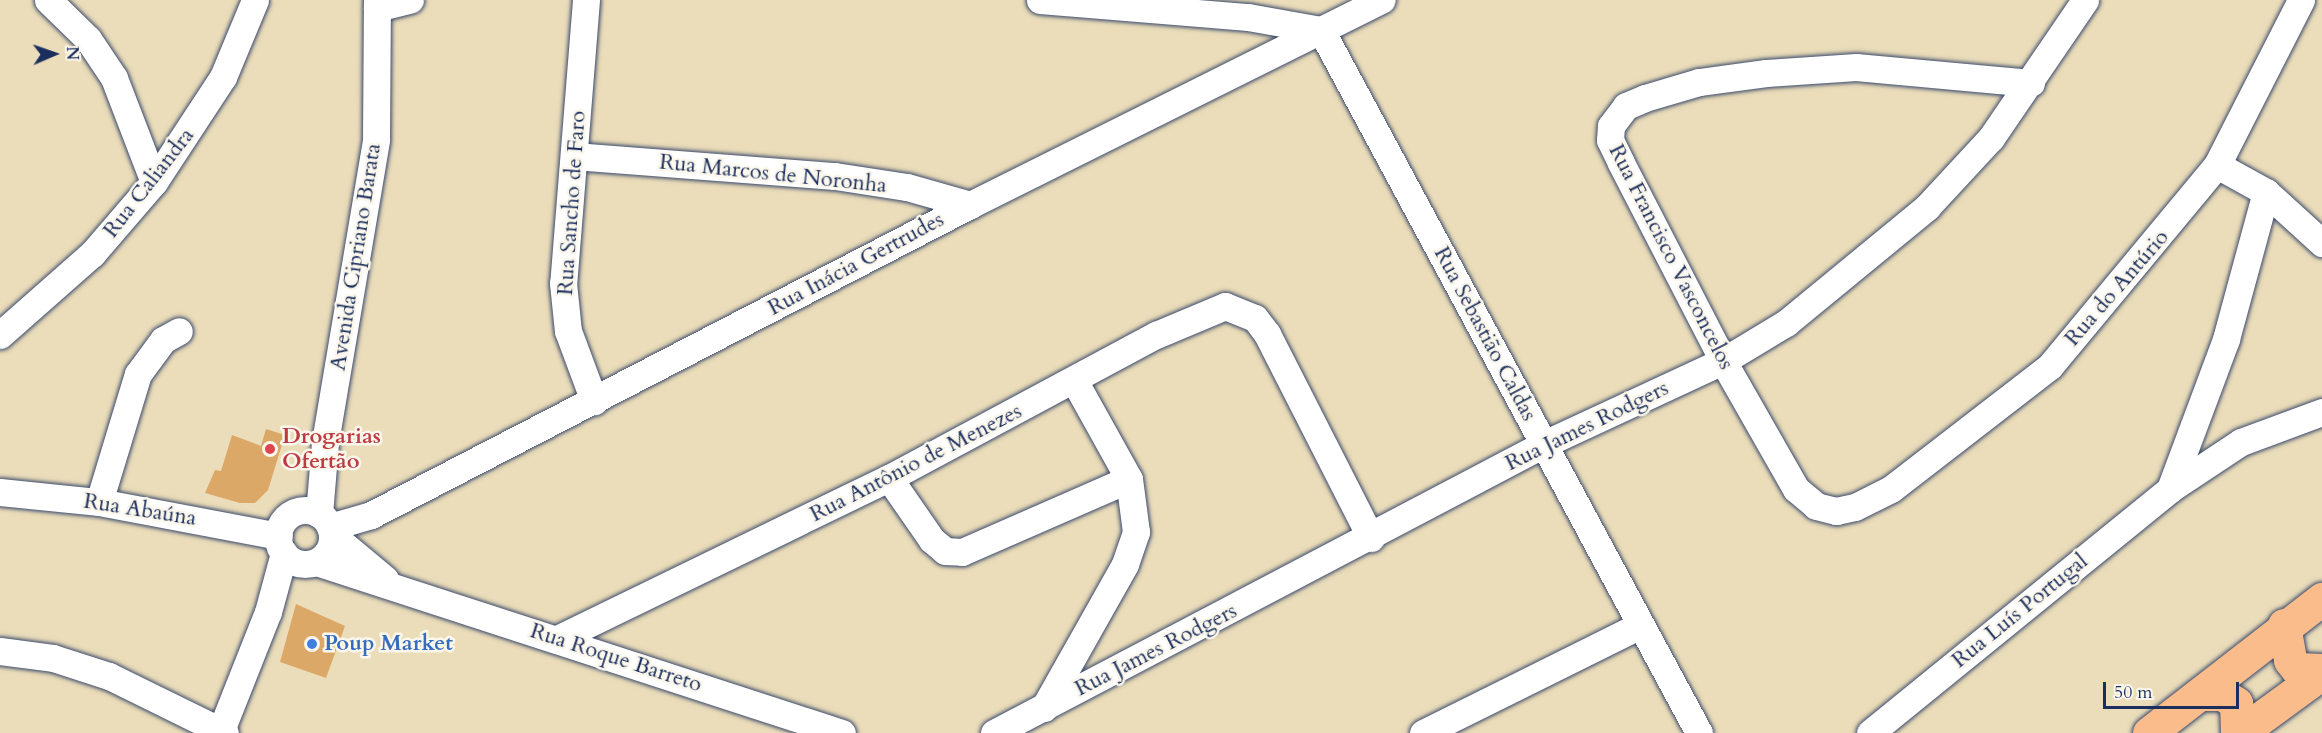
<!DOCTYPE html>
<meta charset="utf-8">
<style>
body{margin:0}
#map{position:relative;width:2322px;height:733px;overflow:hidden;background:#ebddb9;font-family:Cardo,serif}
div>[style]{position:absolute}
.building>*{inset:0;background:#dca868}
.roads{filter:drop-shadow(0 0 2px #3a496c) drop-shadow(0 0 2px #3a496c)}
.minor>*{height:27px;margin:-13.5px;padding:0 13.5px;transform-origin:13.5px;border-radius:13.5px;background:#fff}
.minor>.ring{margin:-13.5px;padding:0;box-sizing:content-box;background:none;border:27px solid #fff;border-radius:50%}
.major>*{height:33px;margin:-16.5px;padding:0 16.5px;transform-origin:16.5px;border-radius:16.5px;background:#fabc8b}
.dots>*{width:16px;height:16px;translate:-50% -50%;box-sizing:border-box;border:3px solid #fbf7ec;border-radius:50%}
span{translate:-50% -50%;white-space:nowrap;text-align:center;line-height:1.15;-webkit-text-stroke:5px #fbf7ec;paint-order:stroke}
.street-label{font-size:22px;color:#1b2f5e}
.health-label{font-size:22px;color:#be3a42;font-weight:700}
.left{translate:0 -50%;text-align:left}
.shop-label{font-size:22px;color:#366cbe;font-weight:700}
.north{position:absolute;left:24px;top:24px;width:60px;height:60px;-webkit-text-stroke:4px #fbf7ec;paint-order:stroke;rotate:88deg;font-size:16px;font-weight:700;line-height:24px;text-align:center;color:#1b2f5e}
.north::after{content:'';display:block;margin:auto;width:21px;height:27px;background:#1b2f5e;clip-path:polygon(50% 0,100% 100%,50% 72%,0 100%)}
.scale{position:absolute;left:2103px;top:682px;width:136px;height:27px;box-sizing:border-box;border:3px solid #1b2f5e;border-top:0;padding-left:8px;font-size:18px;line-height:21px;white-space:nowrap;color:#1b2f5e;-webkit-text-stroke:4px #fbf7ec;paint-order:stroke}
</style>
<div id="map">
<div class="building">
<i style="clip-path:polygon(266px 429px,285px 435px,268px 490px,255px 503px,240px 503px,205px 493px,215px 470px,221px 471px,232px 435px,261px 446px)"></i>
<i style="clip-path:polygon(296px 604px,345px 626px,326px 678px,280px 662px)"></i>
</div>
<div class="roads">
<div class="minor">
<i style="left:48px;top:0;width:56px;rotate:44.3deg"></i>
<i style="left:88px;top:39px;width:47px;rotate:56.3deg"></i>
<i style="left:114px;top:78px;width:111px;rotate:69deg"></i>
<i style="left:586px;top:0;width:284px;rotate:94.6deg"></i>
<i style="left:563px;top:283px;width:48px;rotate:84.1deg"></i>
<i style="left:568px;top:331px;width:75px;rotate:69.6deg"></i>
<i style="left:1040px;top:0;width:209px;rotate:4.7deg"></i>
<i style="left:1248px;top:17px;width:74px;rotate:10.1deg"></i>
<i style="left:1321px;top:30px;width:798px;rotate:61.73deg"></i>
<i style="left:377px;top:8px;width:34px;rotate:-14deg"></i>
<i style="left:2031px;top:83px;width:176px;rotate:-174.8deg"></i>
<i style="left:1856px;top:67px;width:90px;rotate:176.2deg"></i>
<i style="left:1766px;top:73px;width:68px;rotate:172.3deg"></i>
<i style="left:1699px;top:82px;width:56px;rotate:163.5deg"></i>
<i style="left:1645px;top:98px;width:21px;rotate:157deg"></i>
<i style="left:1626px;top:106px;width:25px;rotate:127deg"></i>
<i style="left:1611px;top:126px;width:14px;rotate:94deg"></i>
<i style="left:1610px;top:140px;width:25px;rotate:64deg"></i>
<i style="left:1621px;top:163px;width:223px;rotate:62.7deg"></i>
<i style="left:1723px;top:361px;width:147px;rotate:60.3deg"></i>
<i style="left:1796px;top:489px;width:26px;rotate:40deg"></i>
<i style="left:1816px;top:506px;width:21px;rotate:14deg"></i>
<i style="left:1836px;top:511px;width:19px;rotate:-12deg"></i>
<i style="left:1855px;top:507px;width:40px;rotate:-26.6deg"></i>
<i style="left:1891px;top:489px;width:201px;rotate:-37.7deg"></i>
<i style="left:2050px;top:366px;width:261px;rotate:-50.3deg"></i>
<i style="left:2217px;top:165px;width:185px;rotate:-63deg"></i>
<i style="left:574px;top:156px;width:262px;rotate:4.4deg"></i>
<i style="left:835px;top:176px;width:73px;rotate:8.7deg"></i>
<i style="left:907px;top:187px;width:66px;rotate:15.9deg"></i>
<i style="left:2217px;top:165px;width:56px;rotate:28.9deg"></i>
<i style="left:2266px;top:192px;width:76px;rotate:42.3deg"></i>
<i style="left:0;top:335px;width:123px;rotate:-41.4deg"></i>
<i style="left:92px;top:254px;width:95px;rotate:-49.3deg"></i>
<i style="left:154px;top:182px;width:126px;rotate:-56.7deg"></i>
<i style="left:223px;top:77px;width:83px;rotate:-67.4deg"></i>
<i style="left:889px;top:478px;width:75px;rotate:55.3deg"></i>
<i style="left:932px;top:540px;width:17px;rotate:40deg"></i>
<i style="left:945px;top:551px;width:17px;rotate:3deg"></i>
<i style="left:962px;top:552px;width:182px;rotate:-23.6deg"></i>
<i style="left:2170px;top:489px;width:160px;rotate:-69.5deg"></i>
<i style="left:2226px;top:339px;width:152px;rotate:-74.8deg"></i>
<i style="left:0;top:492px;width:100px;rotate:5.8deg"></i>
<i style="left:99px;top:502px;width:183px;rotate:10.7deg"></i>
<i style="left:99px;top:502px;width:134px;rotate:-73.1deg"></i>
<i style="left:138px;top:374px;width:42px;rotate:-53.7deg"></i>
<i style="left:163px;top:340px;width:18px;rotate:-29deg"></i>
<i class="ring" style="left:278px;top:510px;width:27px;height:27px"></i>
<i style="left:319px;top:514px;width:72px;rotate:-85.2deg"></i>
<i style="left:325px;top:442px;width:307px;rotate:-80.4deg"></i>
<i style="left:376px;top:139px;width:139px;rotate:-89.6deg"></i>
<i style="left:330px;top:527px;width:43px;rotate:-16.3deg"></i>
<i style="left:371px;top:515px;width:674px;rotate:-27.36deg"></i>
<i style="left:970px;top:205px;width:460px;rotate:-26.5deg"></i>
<i style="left:332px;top:535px;width:69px;rotate:39.7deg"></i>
<i style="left:316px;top:562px;width:553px;rotate:18.01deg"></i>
<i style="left:557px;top:639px;width:369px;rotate:-25.9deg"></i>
<i style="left:889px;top:478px;width:303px;rotate:-28.2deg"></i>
<i style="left:1156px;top:335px;width:75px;rotate:-22.8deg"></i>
<i style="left:1225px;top:306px;width:32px;rotate:22deg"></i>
<i style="left:1255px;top:318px;width:20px;rotate:53deg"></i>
<i style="left:1267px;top:334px;width:229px;rotate:63deg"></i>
<i style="left:0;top:651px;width:53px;rotate:7.5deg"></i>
<i style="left:53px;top:658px;width:59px;rotate:17.8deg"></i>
<i style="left:109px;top:676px;width:129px;rotate:26.2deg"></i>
<i style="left:1044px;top:708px;width:165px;rotate:-60.6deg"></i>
<i style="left:1125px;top:564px;width:34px;rotate:-71deg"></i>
<i style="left:1136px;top:532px;width:53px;rotate:-97.5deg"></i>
<i style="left:1129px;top:479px;width:111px;rotate:-119.1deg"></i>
<i style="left:220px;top:733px;width:130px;rotate:-68.4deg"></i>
<i style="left:268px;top:612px;width:61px;rotate:-74.8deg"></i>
<i style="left:994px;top:733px;width:621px;rotate:-27.72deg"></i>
<i style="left:1544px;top:444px;width:197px;rotate:-24.9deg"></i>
<i style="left:1723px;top:361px;width:74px;rotate:-31.1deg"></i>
<i style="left:1786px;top:323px;width:183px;rotate:-39.4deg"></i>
<i style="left:1927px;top:207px;width:94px;rotate:-47.2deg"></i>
<i style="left:1991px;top:138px;width:167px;rotate:-55.7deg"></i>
<i style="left:1423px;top:733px;width:243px;rotate:-26.4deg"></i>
<i style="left:1870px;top:733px;width:387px;rotate:-39.1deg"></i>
<i style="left:2170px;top:489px;width:85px;rotate:-33.5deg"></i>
<i style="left:2241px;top:442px;width:86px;rotate:-20.3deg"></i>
</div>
<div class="major">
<i style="left:2284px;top:625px;width:36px;rotate:80deg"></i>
<i style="left:2290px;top:660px;width:11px;rotate:52deg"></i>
<i style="left:2297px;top:669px;width:25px;rotate:2deg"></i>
<i style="left:2201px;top:694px;width:21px"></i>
<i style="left:2222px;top:694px;width:17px;rotate:33deg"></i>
<i style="left:2236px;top:703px;width:30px;rotate:88deg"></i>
<i style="left:2149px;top:733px;width:219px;rotate:-37.8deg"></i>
<i style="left:2240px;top:733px;width:102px;rotate:-36.2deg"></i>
</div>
</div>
<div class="dots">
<i style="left:270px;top:449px;background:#e0444e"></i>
<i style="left:312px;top:644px;background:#3f7fe0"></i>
</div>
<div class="street-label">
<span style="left:773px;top:174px;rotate:6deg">Rua Marcos de Noronha</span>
<span style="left:149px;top:183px;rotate:-52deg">Rua Caliandra</span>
<span style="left:572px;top:203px;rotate:-86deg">Rua Sancho de Faro</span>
<span style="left:356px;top:257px;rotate:-81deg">Avenida Cipriano Barata</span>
<span style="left:1671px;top:257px;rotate:63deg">Rua Francisco Vasconcelos</span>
<span style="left:856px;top:264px;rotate:-28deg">Rua Inácia Gertrudes</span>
<span style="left:2117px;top:288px;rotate:-49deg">Rua do Antúrio</span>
<span style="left:1485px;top:334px;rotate:62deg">Rua Sebastião Caldas</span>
<span style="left:1587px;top:426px;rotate:-26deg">Rua James Rodgers</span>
<span style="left:916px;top:463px;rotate:-27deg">Rua Antônio de Menezes</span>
<span style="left:140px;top:510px;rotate:9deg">Rua Abaúna</span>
<span style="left:2020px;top:611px;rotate:-39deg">Rua Luís Portugal</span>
<span style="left:1156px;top:650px;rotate:-27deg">Rua James Rodgers</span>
<span style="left:616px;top:658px;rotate:18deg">Rua Roque Barreto</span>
</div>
<div class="health-label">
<span class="left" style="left:282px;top:449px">Drogarias<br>Ofertão</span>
</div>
<div class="shop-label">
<span class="left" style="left:324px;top:644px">Poup Market</span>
</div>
<div class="north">N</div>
<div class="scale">50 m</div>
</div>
